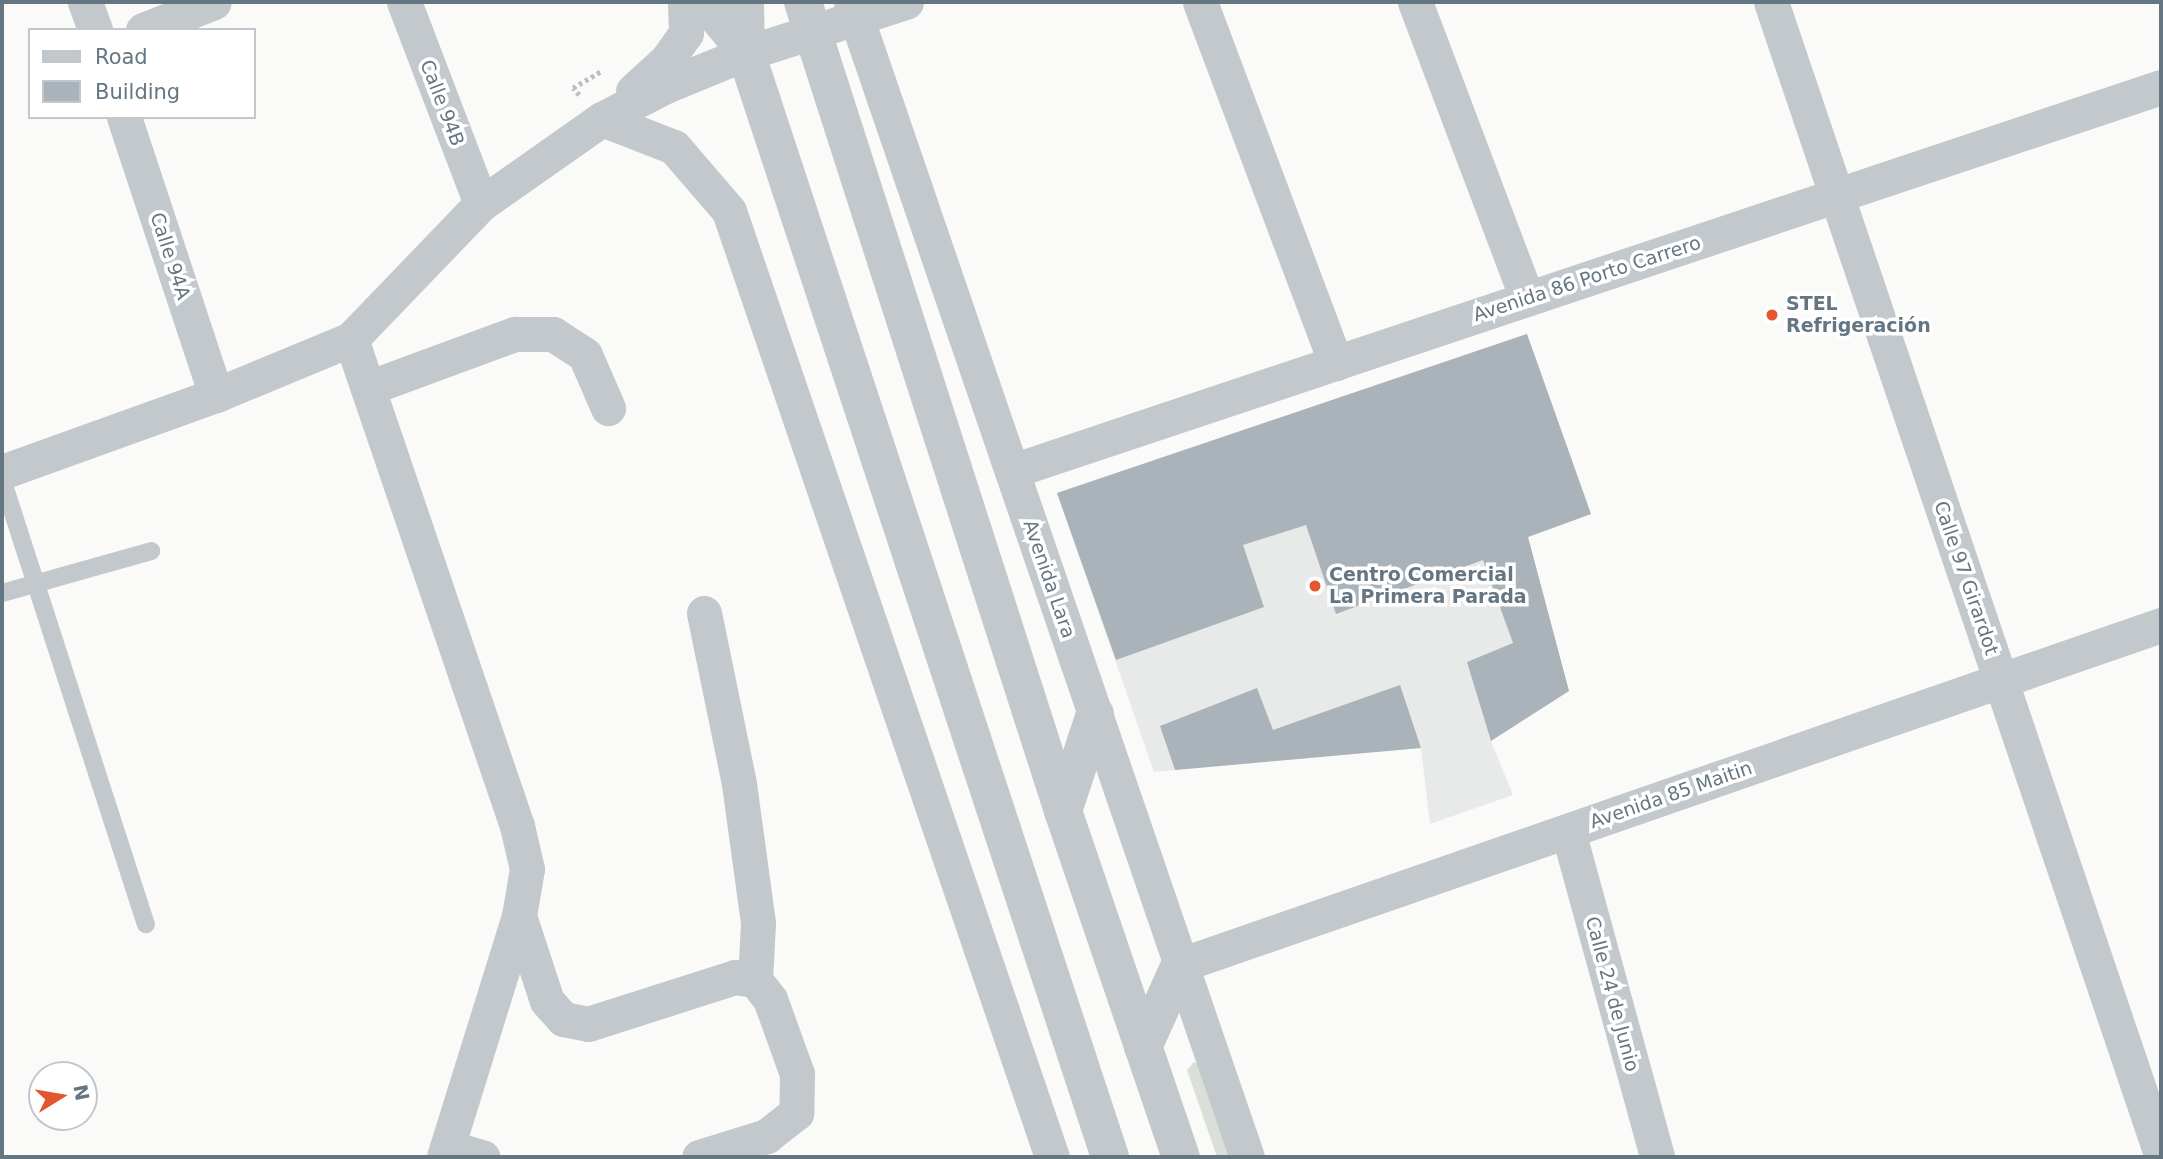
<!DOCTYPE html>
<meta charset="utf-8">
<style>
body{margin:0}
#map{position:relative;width:2163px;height:1159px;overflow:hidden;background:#fafaf8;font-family:"DejaVu Sans",sans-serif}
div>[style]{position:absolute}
.built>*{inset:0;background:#e8e9e9}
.green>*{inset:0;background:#dadfd7}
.building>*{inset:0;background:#aab3b9}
.path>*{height:4.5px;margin-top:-2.25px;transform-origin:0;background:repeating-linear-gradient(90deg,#bbbfc2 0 3.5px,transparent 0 7px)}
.service>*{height:18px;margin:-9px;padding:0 9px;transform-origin:9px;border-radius:9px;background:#c3c8cc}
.minor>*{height:35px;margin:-17.5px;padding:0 17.5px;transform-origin:17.5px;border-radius:17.5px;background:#c3c8cc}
.tertiary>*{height:38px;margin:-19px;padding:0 19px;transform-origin:19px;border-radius:19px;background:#c3c8cc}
.dots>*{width:19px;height:19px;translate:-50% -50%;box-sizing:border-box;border:4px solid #fff;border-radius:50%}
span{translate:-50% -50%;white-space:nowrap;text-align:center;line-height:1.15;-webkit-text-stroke:7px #fff;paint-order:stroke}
.street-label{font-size:19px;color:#657683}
.poi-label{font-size:19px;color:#657683;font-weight:700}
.left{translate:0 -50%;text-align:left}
.frame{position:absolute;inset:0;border:4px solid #657683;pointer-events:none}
.legend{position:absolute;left:28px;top:28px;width:228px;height:91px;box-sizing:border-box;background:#fff;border:2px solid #c1c8cd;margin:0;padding:9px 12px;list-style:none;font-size:21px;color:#657683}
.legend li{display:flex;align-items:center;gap:14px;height:35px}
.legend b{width:35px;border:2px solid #c1c8cd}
.north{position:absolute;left:28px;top:1061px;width:70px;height:70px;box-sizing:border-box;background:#fff;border:2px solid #c1c8cd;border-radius:50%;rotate:79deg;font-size:19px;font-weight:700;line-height:28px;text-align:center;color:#657683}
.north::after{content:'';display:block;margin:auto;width:24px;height:32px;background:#e4572e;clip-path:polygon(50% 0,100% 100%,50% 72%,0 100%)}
</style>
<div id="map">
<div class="built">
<i style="clip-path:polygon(1527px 334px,1591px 514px,1528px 537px,1569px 691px,1491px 741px,1513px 795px,1430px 824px,1421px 748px,1154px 772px,1057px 493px)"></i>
</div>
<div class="green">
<i style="clip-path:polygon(1194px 1062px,1199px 1064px,1232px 1157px,1217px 1157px,1187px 1070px)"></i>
</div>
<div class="building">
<i style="clip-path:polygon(1527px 334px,1591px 514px,1528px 537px,1569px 691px,1491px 741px,1467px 662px,1513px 643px,1483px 560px,1336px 614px,1306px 525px,1243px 545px,1264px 607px,1116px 660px,1057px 493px)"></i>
<i style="clip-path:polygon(1400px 685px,1421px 748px,1175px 770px,1160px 726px,1257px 688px,1273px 730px)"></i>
</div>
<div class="path">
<i style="left:579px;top:95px;width:9px;rotate:-131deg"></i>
<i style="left:573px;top:88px;width:35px;rotate:-31deg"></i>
</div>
<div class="service">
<i style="left:2px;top:479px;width:468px;rotate:72.1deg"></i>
<i style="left:2px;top:593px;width:155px;rotate:-15.7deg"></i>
</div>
<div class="minor">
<i style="left:85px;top:2px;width:30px;rotate:70deg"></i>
<i style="left:404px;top:2px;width:216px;rotate:69.1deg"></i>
<i style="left:703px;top:2px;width:67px;rotate:49.9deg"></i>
<i style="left:851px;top:2px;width:1221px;rotate:71.08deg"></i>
<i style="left:1200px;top:2px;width:386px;rotate:69.4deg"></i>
<i style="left:1415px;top:2px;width:317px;rotate:69.3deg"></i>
<i style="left:1771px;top:2px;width:1216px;rotate:71.3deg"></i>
<i style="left:143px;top:30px;width:76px;rotate:-21.5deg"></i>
<i style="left:633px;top:91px;width:46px;rotate:-42.4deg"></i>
<i style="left:667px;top:60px;width:33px;rotate:-55deg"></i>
<i style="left:686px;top:33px;width:31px;rotate:-92deg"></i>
<i style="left:124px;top:117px;width:293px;rotate:71.7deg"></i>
<i style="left:602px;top:119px;width:77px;rotate:21.3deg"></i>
<i style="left:674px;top:147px;width:84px;rotate:49.3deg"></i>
<i style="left:729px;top:211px;width:1000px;rotate:71.15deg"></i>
<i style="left:351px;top:339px;width:515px;rotate:71.18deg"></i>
<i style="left:517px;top:826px;width:44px;rotate:76.9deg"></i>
<i style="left:527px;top:869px;width:48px;rotate:99.7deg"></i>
<i style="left:519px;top:916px;width:252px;rotate:107.3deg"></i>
<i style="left:368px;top:388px;width:157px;rotate:-20.2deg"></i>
<i style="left:515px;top:334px;width:38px"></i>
<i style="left:553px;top:334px;width:38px;rotate:33deg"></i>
<i style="left:585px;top:355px;width:58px;rotate:66.5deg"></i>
<i style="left:1012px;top:471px;width:1211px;rotate:-18.48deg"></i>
<i style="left:2px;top:472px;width:227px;rotate:-19.8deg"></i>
<i style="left:216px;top:395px;width:146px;rotate:-22.5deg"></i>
<i style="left:351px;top:339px;width:187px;rotate:-46.1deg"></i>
<i style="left:481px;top:204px;width:148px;rotate:-35.1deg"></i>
<i style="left:602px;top:119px;width:74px;rotate:-27.3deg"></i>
<i style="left:668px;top:85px;width:84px;rotate:-22.3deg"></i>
<i style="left:746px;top:53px;width:168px;rotate:-17.7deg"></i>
<i style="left:704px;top:613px;width:175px;rotate:78.4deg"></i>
<i style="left:739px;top:784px;width:140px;rotate:82.2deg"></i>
<i style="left:758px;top:923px;width:57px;rotate:93deg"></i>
<i style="left:1568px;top:831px;width:338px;rotate:74.7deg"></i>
<i style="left:519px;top:916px;width:89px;rotate:71.8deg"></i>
<i style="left:547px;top:1001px;width:24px;rotate:48deg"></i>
<i style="left:563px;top:1019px;width:25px;rotate:11deg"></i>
<i style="left:588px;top:1024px;width:154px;rotate:-17.7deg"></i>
<i style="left:735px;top:977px;width:20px;rotate:9deg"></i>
<i style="left:755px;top:980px;width:24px;rotate:52deg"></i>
<i style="left:770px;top:999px;width:80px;rotate:70.2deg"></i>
<i style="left:797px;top:1074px;width:39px;rotate:91deg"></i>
<i style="left:796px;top:1113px;width:37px;rotate:142deg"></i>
<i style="left:767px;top:1136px;width:71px;rotate:162.8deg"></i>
<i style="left:1180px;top:965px;width:1038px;rotate:-19.12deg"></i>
<i style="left:447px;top:1147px;width:37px;rotate:16deg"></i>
</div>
<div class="tertiary">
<i style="left:745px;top:2px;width:51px;rotate:88.9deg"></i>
<i style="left:746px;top:53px;width:1162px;rotate:71.75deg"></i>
<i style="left:803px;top:2px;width:850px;rotate:72.18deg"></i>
<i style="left:1063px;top:811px;width:366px;rotate:71.2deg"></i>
<i style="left:1063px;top:811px;width:102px;rotate:-71.7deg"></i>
<i style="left:1143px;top:1047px;width:90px;rotate:-65.7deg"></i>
</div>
<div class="dots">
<i style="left:1772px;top:315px;background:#e4572e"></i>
<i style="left:1315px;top:586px;background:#e4572e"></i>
</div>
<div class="street-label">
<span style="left:442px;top:103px;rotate:69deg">Calle 94B</span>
<span style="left:170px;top:256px;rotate:72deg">Calle 94A</span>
<span style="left:1587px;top:279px;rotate:-18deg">Avenida 86 Porto Carrero</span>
<span style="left:1966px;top:578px;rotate:71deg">Calle 97 Girardot</span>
<span style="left:1049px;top:579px;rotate:71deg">Avenida Lara</span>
<span style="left:1671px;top:795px;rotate:-19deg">Avenida 85 Maitin</span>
<span style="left:1612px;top:994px;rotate:75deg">Calle 24 de Junio</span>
</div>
<div class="poi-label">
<span class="left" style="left:1786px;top:315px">STEL<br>Refrigeración</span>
<span class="left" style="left:1329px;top:586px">Centro Comercial<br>La Primera Parada</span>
</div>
<div class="frame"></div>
<ul class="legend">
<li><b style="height:9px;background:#c3c8cc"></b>Road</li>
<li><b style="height:19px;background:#aab3b9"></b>Building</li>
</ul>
<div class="north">N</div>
</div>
